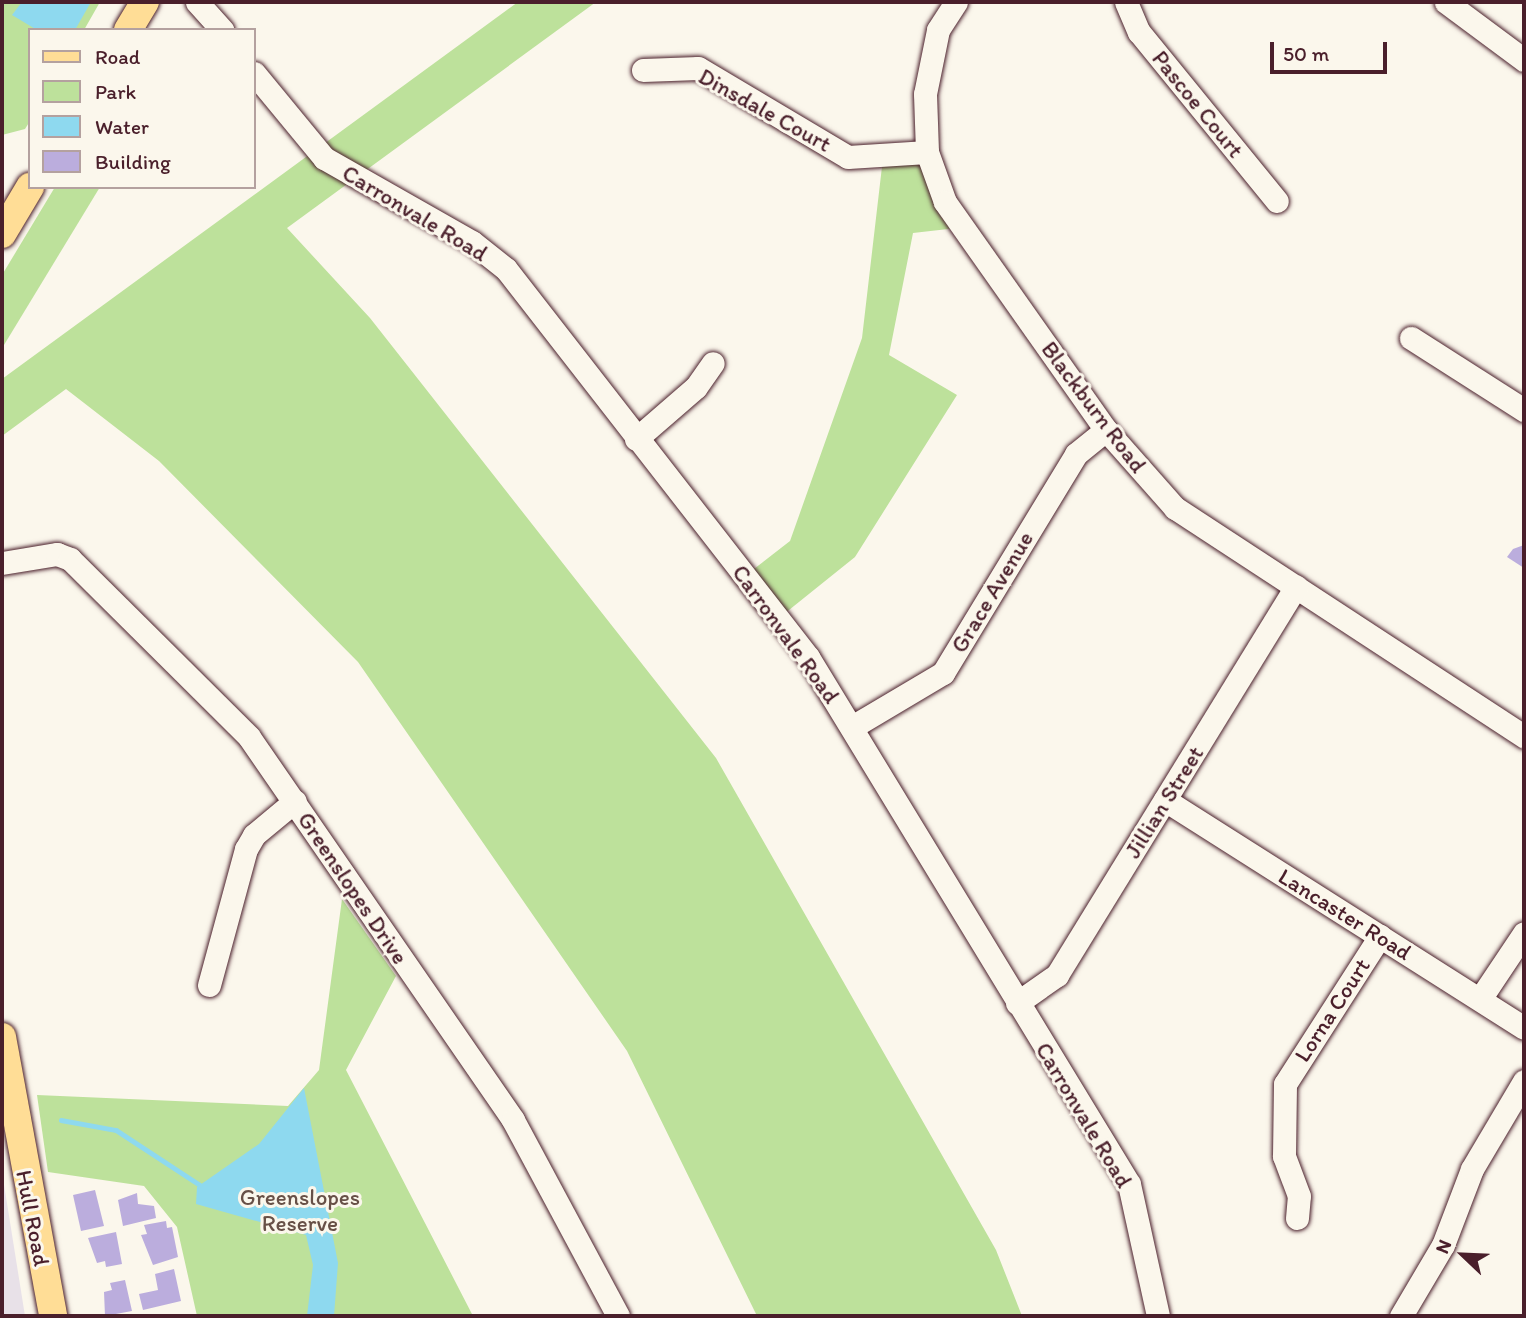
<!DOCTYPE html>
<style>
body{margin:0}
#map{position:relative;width:1526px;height:1318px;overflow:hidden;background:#fbf7ec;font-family:Itim,sans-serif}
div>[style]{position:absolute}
.built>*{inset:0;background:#e8e1e8}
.green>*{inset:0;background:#bde19b}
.water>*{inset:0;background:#8ed9ef}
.stream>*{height:4.5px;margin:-2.25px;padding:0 2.25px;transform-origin:2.25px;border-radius:2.25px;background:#8ed9ef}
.building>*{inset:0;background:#bbaddd}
.roads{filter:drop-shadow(0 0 2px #4a1f2b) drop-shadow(0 0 2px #4a1f2b)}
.minor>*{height:23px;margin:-11.5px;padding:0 11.5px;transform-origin:11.5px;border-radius:11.5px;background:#fbf7ec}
.major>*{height:28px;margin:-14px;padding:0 14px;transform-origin:14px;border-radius:14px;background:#ffdd96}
span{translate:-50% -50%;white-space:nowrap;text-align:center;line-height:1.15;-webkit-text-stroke:6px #fbf7ec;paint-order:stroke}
.street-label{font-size:23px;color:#4a1f2b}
.park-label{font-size:23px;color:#675047}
.frame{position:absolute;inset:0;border:4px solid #4a1f2b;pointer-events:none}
.legend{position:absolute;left:28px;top:28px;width:228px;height:161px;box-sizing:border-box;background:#fbf7ec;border:2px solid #b4a19f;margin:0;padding:9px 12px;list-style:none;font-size:21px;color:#4a1f2b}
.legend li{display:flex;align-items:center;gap:14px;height:35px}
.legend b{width:35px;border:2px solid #b4a19f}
.north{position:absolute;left:1428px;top:1220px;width:70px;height:70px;-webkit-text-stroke:5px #fbf7ec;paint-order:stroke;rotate:293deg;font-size:19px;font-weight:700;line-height:28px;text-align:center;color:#4a1f2b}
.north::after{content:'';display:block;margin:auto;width:24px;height:32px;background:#4a1f2b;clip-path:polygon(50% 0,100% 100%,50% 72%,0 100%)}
.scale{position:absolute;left:1270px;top:42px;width:117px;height:32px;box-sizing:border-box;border:4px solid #4a1f2b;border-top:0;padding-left:9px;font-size:21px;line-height:24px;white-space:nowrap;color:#4a1f2b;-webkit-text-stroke:5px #fbf7ec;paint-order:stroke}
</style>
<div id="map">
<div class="built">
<i style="clip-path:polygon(2px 1172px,25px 1316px,2px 1316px)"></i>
</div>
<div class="green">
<i style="clip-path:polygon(2px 2px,100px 2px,84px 30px,30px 30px,30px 121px,25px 129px,2px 135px)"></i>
<i style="clip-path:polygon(518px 2px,596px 2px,287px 228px,370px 318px,716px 758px,996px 1250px,1022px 1316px,757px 1316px,627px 1051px,358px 662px,159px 461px,66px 389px,2px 436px,2px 379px)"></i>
<i style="clip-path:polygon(926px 155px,957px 228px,913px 233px,889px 355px,957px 395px,855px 557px,784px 614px,750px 572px,790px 541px,862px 338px,883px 158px)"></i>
<i style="clip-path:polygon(55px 187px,100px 187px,4px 345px,2px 275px)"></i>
<i style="clip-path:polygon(342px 899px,396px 976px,346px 1070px,473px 1316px,197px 1316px,177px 1227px,144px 1186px,48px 1172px,37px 1095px,288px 1106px,319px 1070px)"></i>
</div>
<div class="water">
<i style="clip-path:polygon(22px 2px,91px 2px,75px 30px,37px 30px,12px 15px)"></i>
<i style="clip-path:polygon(304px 1088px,338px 1263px,334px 1316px,307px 1316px,313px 1265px,306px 1235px,196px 1204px,197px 1187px,259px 1144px)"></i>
</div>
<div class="stream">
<i style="left:61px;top:1120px;width:56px;rotate:10.3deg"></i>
<i style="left:116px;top:1130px;width:100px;rotate:33.2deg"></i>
</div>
<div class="building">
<i style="clip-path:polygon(1524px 545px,1524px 568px,1507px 557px,1513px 549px)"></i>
<i style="clip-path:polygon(95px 1190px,104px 1226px,81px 1231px,73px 1195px)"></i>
<i style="clip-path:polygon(137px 1193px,138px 1204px,154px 1206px,156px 1218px,123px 1226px,118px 1200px)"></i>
<i style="clip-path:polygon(166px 1221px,167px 1228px,172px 1227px,178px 1257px,153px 1265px,141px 1235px,147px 1234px,144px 1225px)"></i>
<i style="clip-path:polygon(116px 1232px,122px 1264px,106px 1267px,105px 1261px,97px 1263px,88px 1238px)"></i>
<i style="clip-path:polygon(174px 1269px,181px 1301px,143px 1310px,139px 1294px,158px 1290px,155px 1274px)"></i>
<i style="clip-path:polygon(125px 1280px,132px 1311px,105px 1316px,104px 1292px,112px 1290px,110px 1283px)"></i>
</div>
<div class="roads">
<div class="minor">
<i style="left:197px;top:2px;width:38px;rotate:48deg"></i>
<i style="left:956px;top:2px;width:33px;rotate:123deg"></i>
<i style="left:938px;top:30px;width:65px;rotate:101.5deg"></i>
<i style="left:925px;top:94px;width:58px;rotate:88deg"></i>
<i style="left:927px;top:152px;width:53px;rotate:70.2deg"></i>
<i style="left:945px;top:202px;width:279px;rotate:54.8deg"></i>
<i style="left:1106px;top:430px;width:104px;rotate:48.5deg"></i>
<i style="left:1175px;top:508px;width:417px;rotate:33.2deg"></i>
<i style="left:1126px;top:2px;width:33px;rotate:67deg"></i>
<i style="left:1139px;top:32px;width:218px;rotate:50.8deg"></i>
<i style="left:1446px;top:2px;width:97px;rotate:36.6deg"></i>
<i style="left:643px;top:70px;width:55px;rotate:-2.1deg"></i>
<i style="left:698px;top:68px;width:174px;rotate:30.7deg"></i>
<i style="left:848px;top:157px;width:79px;rotate:-3.6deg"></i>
<i style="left:254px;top:73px;width:110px;rotate:50.5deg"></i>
<i style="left:324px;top:158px;width:170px;rotate:29.6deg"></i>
<i style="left:472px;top:242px;width:43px;rotate:38.5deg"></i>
<i style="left:506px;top:269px;width:492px;rotate:52.1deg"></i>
<i style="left:808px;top:657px;width:617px;rotate:58.65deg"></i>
<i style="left:1129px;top:1184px;width:135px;rotate:77.6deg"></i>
<i style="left:1411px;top:338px;width:134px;rotate:32.5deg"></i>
<i style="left:636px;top:439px;width:79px;rotate:-40.9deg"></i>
<i style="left:696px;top:387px;width:29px;rotate:-55deg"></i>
<i style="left:2px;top:563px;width:56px;rotate:-9.3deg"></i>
<i style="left:57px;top:554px;width:14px;rotate:21deg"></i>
<i style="left:70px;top:559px;width:252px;rotate:44.8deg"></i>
<i style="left:249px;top:737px;width:465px;rotate:55.4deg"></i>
<i style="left:513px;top:1120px;width:222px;rotate:61.8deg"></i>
<i style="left:852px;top:727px;width:106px;rotate:-30.7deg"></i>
<i style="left:943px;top:673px;width:256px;rotate:-58.7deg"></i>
<i style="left:1076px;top:454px;width:38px;rotate:-39deg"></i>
<i style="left:1165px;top:800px;width:425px;rotate:32.4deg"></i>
<i style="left:209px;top:985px;width:141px;rotate:-74.8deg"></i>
<i style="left:246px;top:849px;width:16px;rotate:-60deg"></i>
<i style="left:254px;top:835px;width:53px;rotate:-39.7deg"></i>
<i style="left:1480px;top:999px;width:79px;rotate:-56.3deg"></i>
<i style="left:1017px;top:1003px;width:49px;rotate:-35deg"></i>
<i style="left:1057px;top:975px;width:456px;rotate:-58.4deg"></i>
<i style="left:1297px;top:1218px;width:22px;rotate:-85deg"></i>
<i style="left:1299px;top:1196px;width:43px;rotate:-110.6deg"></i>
<i style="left:1284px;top:1156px;width:72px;rotate:-89.2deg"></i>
<i style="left:1285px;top:1084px;width:176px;rotate:-57.3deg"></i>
<i style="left:1401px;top:1316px;width:82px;rotate:-59.4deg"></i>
<i style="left:1443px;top:1245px;width:81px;rotate:-69.1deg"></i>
<i style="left:1472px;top:1169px;width:102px;rotate:-59.4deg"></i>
</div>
<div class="major">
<i style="left:128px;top:30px;width:33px;rotate:-59deg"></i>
<i style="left:2px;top:234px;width:55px;rotate:-59.2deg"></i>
<i style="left:2px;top:1037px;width:284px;rotate:79.6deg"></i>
</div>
</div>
<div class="street-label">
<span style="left:1198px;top:104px;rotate:51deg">Pascoe Court</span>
<span style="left:765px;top:110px;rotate:29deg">Dinsdale Court</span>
<span style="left:415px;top:213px;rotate:31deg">Carronvale Road</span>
<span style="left:1094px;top:407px;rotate:53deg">Blackburn Road</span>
<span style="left:992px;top:592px;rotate:-59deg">Grace Avenue</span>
<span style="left:786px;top:634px;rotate:54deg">Carronvale Road</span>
<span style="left:1164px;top:802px;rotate:-58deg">Jillian Street</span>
<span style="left:353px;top:888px;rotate:56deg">Greenslopes Drive</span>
<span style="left:1345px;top:914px;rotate:32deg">Lancaster Road</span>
<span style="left:1332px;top:1010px;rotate:-57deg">Lorna Court</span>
<span style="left:1084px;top:1115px;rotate:59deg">Carronvale Road</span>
<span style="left:33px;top:1218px;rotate:79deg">Hull Road</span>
</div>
<div class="park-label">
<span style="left:300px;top:1210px">Greenslopes<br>Reserve</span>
</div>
<div class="frame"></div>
<ul class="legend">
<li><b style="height:9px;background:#ffdd96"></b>Road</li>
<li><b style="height:19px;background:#bde19b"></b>Park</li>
<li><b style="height:19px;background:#8ed9ef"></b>Water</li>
<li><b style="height:19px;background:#bbaddd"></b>Building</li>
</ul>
<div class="north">N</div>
<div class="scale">50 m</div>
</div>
